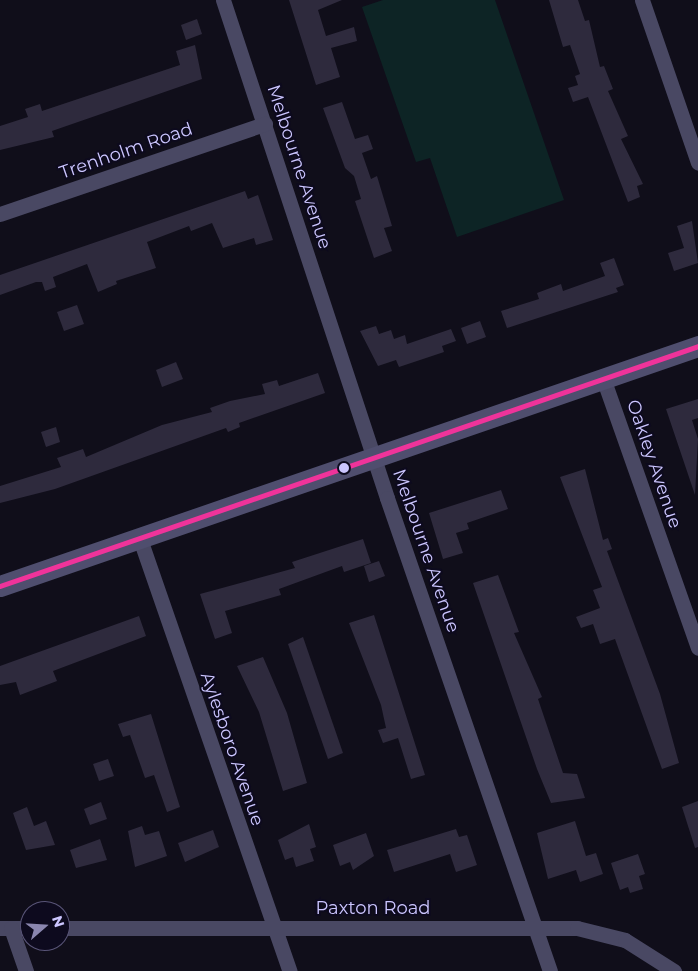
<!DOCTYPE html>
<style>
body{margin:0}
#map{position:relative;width:698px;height:971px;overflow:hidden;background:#100e1a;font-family:Montserrat,sans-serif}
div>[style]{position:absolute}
.green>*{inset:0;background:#0d2425}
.building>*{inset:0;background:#2e2a3d}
.street>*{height:15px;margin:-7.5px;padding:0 7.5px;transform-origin:7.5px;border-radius:7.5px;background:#494863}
.secondary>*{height:21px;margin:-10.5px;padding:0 10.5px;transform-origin:10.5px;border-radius:10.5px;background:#4f4e6e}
.bus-1>*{height:5px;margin:-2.5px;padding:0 2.5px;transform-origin:2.5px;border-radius:2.5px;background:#ef339a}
.dots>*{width:14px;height:14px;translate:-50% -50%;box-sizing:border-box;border:2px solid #0d0a1e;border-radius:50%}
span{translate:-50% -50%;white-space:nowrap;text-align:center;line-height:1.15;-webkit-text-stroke:4px #0d0a1e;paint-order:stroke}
.street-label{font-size:18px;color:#ccc6ff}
.north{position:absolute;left:20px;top:901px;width:50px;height:50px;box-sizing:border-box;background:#0d0a1e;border:1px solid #595578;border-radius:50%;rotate:71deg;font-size:14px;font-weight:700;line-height:20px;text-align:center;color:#ccc6ff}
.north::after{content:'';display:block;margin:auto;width:18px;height:22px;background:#8a86af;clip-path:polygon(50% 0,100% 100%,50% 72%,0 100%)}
</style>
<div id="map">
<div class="green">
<i style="clip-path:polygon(383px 0,495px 0,564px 200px,457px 237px,430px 158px,416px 162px,362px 7px)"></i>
</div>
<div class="building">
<i style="clip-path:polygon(289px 0,342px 0,318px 10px,326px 36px,354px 27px,357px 41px,331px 48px,340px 77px,316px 85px)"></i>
<i style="clip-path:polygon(549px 0,578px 0,585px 21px,589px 20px,600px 67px,604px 66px,613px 89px,608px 91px,628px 136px,621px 139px,643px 184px,637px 186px,640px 197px,628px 202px,588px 97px,573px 102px,568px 88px,578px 85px,575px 76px,580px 74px,570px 45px,563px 47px)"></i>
<i style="clip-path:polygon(197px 19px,202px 34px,186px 40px,181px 25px)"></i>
<i style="clip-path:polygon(195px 45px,202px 79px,52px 131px,54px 137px,0 150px,0 126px,28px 117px,25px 109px,40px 104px,42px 111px,180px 65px,176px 51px)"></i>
<i style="clip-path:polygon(342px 102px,355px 139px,368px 135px,373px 149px,362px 153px,371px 179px,377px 176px,392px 226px,384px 228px,392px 251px,374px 258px,355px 201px,361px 199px,354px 176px,345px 168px,323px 108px)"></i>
<i style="clip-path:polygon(245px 191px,248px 199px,258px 195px,273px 240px,256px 245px,254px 238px,223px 248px,212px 223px,191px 231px,189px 226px,147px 242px,156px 268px,116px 281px,117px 284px,98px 292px,87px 264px,53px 277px,56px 287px,45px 291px,42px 282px,36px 282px,0 295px,0 275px)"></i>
<i style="clip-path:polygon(692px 221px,698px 263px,674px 271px,668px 253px,684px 248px,677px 226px)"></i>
<i style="clip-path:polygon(614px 258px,624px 285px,616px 288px,618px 292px,507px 328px,501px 311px,539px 299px,537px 293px,561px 284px,563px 291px,605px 276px,600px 263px)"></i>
<i style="clip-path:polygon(77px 305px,84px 324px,64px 331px,57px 312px)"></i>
<i style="clip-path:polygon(480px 321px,486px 337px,467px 344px,461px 328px)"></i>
<i style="clip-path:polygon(376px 326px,379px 334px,391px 330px,394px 339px,405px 335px,407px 344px,451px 329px,456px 341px,442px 346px,444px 352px,399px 367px,396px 360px,378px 366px,360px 331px)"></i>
<i style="clip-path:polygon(176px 362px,183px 379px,162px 387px,156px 370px)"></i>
<i style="clip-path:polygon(318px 373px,325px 393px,239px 423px,240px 427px,228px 432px,226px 428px,55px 489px,0 503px,0 486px,61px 467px,57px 458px,83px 449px,86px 457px,162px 425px,212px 412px,210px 408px,230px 401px,265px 394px,262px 384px,277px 380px,279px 386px)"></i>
<i style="clip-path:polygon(698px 399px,698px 418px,692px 420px,698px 439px,695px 495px,666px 409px)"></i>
<i style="clip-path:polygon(56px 427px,60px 442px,46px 447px,41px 432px)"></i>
<i style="clip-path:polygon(585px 469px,603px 540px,608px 538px,612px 549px,607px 551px,660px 694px,679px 763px,662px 769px,615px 639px,600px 644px,593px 624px,581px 628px,576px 617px,600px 608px,593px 590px,602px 587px,560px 477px)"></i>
<i style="clip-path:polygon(501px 490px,508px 509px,467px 523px,469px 529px,456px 533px,463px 553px,443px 559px,429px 513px)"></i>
<i style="clip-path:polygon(363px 539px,371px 563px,344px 572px,342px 566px,279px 589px,281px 595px,225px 611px,232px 633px,215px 639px,200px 594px,295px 568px,292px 562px)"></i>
<i style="clip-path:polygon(379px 561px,385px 576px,369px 582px,364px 566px)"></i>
<i style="clip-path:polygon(498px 575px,519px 632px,514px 633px,542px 697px,538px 699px,563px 773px,577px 774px,585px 798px,551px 803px,537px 769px,473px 583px)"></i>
<i style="clip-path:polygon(374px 615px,425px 775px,411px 779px,398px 738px,383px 743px,378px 730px,386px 728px,381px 705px,349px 623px)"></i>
<i style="clip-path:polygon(139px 616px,146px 636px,53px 671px,57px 681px,20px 695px,16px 682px,0 685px,0 666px)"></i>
<i style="clip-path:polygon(303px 637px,343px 753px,328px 759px,288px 644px)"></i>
<i style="clip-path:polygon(263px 657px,287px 713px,307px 783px,283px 791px,259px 712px,237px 666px)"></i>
<i style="clip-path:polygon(151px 714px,180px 807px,167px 812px,154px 775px,145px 778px,130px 735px,123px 737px,118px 724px)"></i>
<i style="clip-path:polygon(108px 759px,114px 776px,99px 781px,93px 764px)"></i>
<i style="clip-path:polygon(698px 801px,698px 847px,695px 848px,682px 807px)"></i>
<i style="clip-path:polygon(101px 802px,107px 819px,90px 825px,84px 809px)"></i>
<i style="clip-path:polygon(27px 807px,34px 826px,46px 821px,55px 845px,26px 850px,13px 813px)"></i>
<i style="clip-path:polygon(575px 821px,586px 856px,596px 853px,603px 874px,580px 882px,576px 870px,548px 879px,537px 833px)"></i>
<i style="clip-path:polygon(309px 824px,316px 847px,310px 849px,314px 861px,296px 867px,293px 857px,285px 860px,278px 840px)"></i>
<i style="clip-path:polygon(142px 826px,145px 835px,159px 831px,167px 856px,135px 867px,128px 831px)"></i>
<i style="clip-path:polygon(456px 829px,459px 837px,467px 835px,477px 865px,456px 872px,450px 854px,394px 872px,387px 850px)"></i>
<i style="clip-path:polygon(213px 830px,219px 847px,185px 862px,178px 843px)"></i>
<i style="clip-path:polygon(366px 833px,374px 856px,353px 870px,350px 862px,340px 866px,333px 845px)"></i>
<i style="clip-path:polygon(100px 839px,107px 860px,76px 868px,70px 850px)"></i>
<i style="clip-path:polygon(638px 854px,645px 874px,639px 876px,643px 889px,630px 893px,628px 887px,620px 890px,611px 863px)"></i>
</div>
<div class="street">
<i style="left:223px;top:0;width:524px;rotate:71.77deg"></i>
<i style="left:387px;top:498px;width:500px;rotate:70.99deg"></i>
<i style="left:642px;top:0;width:172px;rotate:71deg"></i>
<i style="left:0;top:214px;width:280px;rotate:-18.8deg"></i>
<i style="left:603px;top:378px;width:286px;rotate:70.6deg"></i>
<i style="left:140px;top:539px;width:457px;rotate:70.9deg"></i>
<i style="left:0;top:928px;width:30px"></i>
<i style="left:11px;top:928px;width:46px;rotate:70.8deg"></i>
<i style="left:60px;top:928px;width:517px"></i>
<i style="left:577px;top:928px;width:49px;rotate:14deg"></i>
<i style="left:625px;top:940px;width:58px;rotate:32.3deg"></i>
</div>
<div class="secondary">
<i style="left:0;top:586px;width:738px;rotate:-18.97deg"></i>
</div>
<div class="bus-1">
<i style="left:0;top:586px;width:738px;rotate:-18.97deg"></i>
</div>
<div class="dots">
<i style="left:344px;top:468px;background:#ccc6ff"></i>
</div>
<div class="street-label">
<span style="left:126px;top:151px;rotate:-19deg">Trenholm Road</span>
<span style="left:299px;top:167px;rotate:72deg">Melbourne Avenue</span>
<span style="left:654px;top:464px;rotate:71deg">Oakley Avenue</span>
<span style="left:426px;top:551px;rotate:71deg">Melbourne Avenue</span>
<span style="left:232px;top:749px;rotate:71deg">Aylesboro Avenue</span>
<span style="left:373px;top:908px">Paxton Road</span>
</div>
<div class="north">N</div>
</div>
